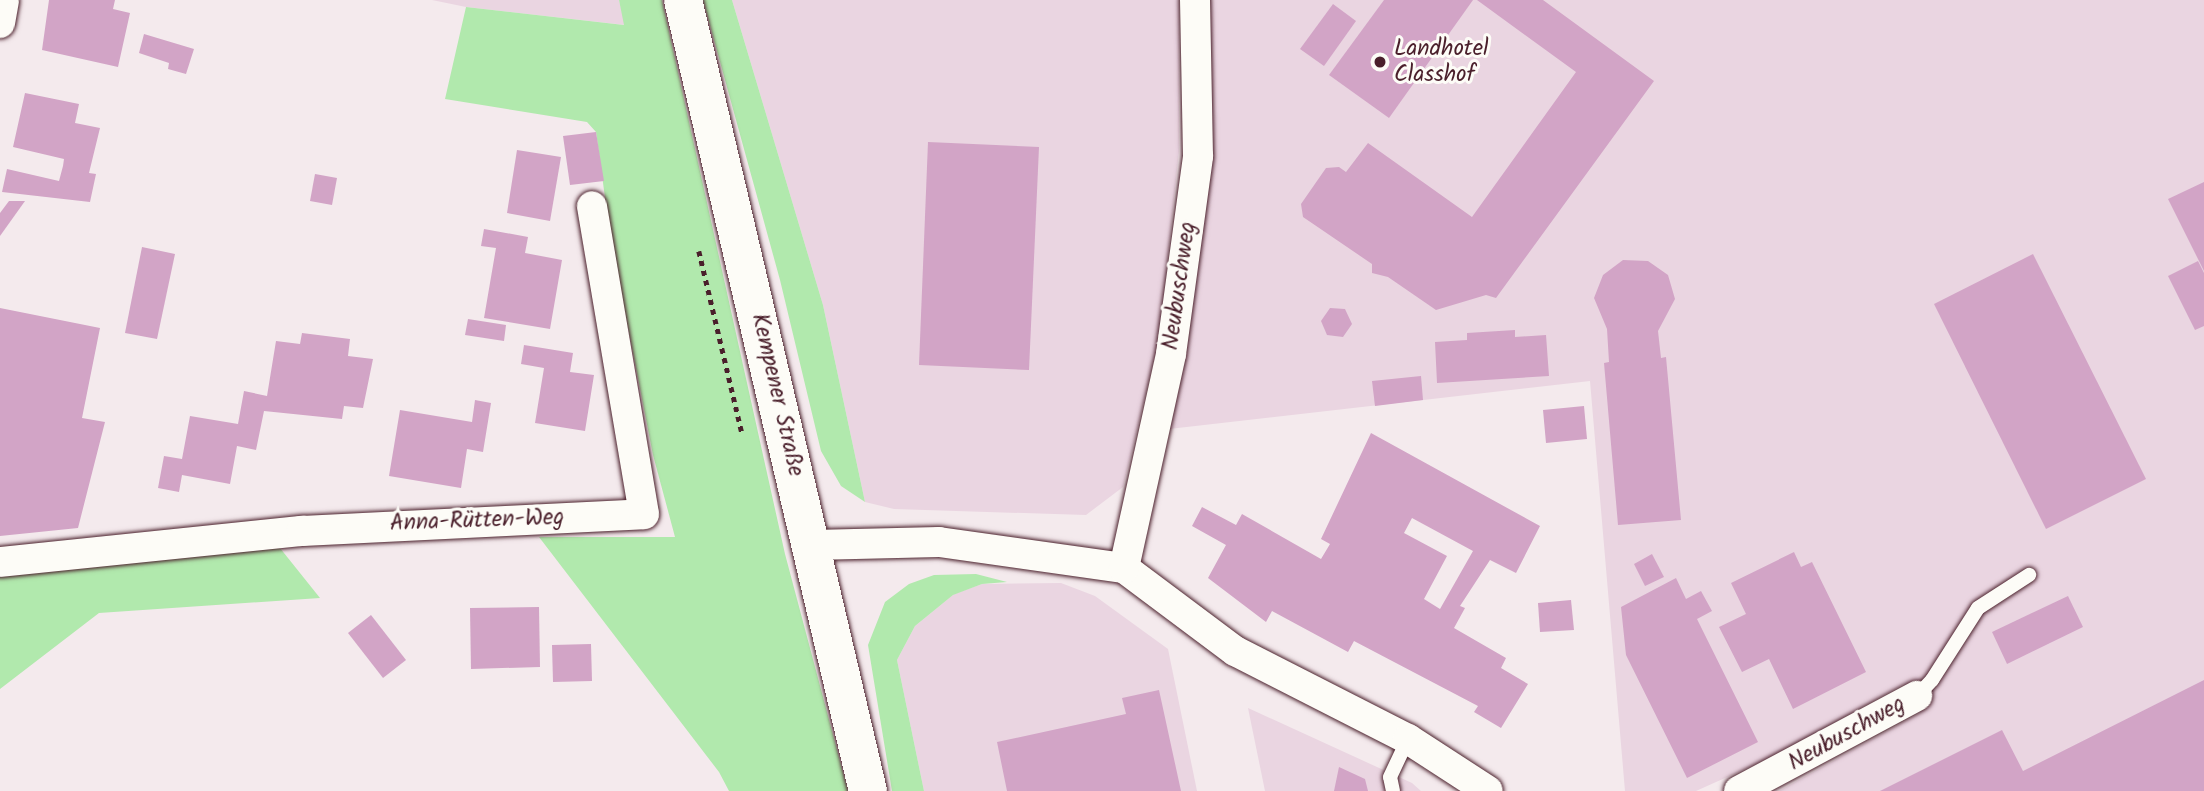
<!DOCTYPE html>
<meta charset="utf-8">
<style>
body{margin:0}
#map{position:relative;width:2204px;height:791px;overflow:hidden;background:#f4eaed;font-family:Kalam,sans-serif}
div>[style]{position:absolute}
.built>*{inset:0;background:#ead5e1}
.green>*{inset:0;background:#b1e9ad}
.building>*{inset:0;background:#d2a4c6}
.path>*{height:4.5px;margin-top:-2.25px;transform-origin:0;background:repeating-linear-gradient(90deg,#4a1f2b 0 5px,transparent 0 10px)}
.roads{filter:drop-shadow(0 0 2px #4a1f2b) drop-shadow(0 0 2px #4a1f2b)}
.lane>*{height:14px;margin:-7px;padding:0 7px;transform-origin:7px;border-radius:7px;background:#fdfcf7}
.street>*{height:30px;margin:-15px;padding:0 15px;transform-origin:15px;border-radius:15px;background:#fdfcf7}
.secondary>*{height:38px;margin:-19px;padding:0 19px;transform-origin:19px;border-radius:19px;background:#fdfcf7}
.dots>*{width:19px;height:19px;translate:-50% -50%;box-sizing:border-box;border:4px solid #fdfcf7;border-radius:50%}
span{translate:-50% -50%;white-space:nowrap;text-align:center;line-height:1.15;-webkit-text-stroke:6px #fdfcf7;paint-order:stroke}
.poi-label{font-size:23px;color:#4a1f2b}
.left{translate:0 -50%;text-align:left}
.street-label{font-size:23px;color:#4a1f2b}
</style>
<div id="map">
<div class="built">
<i style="clip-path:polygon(432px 0,619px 0,625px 25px,466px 7px)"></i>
<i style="clip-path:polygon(732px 0,1179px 0,1179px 151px,1159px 339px,1123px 487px,1086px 515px,894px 509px,865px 502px,823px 305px)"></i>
<i style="clip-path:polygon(1208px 0,2204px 0,2204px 791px,1779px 791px,1920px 713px,1904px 684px,1774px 756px,1696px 791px,1625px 791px,1590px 381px,1169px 429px,1186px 345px,1213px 154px)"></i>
<i style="clip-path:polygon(1061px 583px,1095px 596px,1168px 649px,1197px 791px,924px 791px,897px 660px,915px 626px,954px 594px,982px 584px)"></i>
<i style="clip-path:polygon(1248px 708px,1412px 783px,1421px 791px,1265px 791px)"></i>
</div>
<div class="green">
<i style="clip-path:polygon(619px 0,662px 0,785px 554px,848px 791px,729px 791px,719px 772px,539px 537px,675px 537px,653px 455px,611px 241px,596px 132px,587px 122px,445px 99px,466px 7px,624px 25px)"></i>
<i style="clip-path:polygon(703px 0,732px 0,823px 305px,865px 502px,841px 486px,821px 451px,780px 280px)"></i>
<i style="clip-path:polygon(280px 548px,320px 598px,99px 613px,0 689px,0 577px)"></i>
<i style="clip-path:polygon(976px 574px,1007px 582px,982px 584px,953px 595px,915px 626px,897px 660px,924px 791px,892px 791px,868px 645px,885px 602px,909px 584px,934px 575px)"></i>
</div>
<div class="building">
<i style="clip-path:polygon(49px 0,115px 0,113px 9px,130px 13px,118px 67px,42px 50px)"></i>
<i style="clip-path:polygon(1384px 0,1473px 0,1389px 118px,1329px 75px)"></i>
<i style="clip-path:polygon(1477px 0,1543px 0,1654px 81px,1496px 298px,1486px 295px,1436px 310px,1388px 277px,1372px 273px,1372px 264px,1303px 217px,1301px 204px,1326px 168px,1339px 167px,1346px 172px,1368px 143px,1472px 217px,1576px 72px)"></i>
<i style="clip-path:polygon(1333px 4px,1356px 21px,1324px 66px,1300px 49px)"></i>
<i style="clip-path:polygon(144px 34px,194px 49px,186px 74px,168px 69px,169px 63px,139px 53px)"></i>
<i style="clip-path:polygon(25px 93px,79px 104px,75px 123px,100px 128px,89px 173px,96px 174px,90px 202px,2px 192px,7px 169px,59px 181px,63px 166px,64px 159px,13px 147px)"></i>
<i style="clip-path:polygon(596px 132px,604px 181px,570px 185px,563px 136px)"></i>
<i style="clip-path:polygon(928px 142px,1039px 147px,1029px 370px,919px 365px)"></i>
<i style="clip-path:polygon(517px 150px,561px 157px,550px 221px,507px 213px)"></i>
<i style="clip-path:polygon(315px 174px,337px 178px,332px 205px,310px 201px)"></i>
<i style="clip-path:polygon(2204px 182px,2204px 271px,2168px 199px)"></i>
<i style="clip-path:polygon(9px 201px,25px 201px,0 236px,0 213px)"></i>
<i style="clip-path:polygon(484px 229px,528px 237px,525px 253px,562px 260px,550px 329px,484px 318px,496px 248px,481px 246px)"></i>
<i style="clip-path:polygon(142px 247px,175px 254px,157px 339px,125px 333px)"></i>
<i style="clip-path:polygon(2033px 254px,2146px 479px,2046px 529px,1934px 304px)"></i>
<i style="clip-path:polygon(1623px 260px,1648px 261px,1668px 275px,1675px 299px,1658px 331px,1661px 358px,1666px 357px,1681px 520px,1618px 525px,1604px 363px,1609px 362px,1607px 329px,1594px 298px,1603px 275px)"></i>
<i style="clip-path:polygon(2198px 261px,2204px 273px,2204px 326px,2195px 330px,2168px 276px)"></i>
<i style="clip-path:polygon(0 308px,100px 328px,82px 418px,105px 422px,78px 528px,0 536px)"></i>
<i style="clip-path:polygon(1330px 308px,1345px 309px,1352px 324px,1343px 337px,1327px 335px,1321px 321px)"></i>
<i style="clip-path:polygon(468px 319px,506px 325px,504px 341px,465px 335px)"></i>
<i style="clip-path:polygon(1515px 330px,1515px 337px,1546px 335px,1549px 376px,1437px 383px,1435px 342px,1467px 340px,1467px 333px)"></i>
<i style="clip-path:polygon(302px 333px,350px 339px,348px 356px,373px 359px,363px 408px,344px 406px,342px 419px,264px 411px,256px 450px,237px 446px,230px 484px,182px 475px,179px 492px,158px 488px,164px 456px,182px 459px,190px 416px,238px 424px,244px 391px,267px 396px,276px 341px,300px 344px)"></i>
<i style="clip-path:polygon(524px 345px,573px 353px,570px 372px,594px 375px,585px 431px,535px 423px,544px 368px,521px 364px)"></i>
<i style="clip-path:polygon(1421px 376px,1423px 400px,1375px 406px,1372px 381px)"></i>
<i style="clip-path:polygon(475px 400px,491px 403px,483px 452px,467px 449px,461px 488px,389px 476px,400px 410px,472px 422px)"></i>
<i style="clip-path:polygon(1584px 406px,1587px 439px,1546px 443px,1543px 410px)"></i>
<i style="clip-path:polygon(evenodd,1371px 433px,1540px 526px,1516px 573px,1490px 560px,1460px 606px,1465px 608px,1454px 628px,1506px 658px,1501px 668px,1528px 684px,1501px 728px,1474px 712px,1478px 706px,1354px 641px,1348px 652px,1272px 611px,1266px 622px,1208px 578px,1226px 545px,1192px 526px,1202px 507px,1236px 525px,1242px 514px,1321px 559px,1330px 544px,1321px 539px,1371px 433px,1412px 518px,1473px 551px,1440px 609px,1424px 599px,1447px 556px,1404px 533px,1412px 518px)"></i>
<i style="clip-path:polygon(1794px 552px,1801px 567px,1812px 562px,1866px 672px,1793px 709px,1769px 659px,1742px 672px,1719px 627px,1746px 614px,1731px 583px)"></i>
<i style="clip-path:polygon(1652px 554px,1664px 577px,1645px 586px,1634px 564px)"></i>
<i style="clip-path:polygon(1676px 578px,1686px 599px,1701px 591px,1712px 611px,1697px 619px,1758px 742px,1687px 778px,1626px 655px,1621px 607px)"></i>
<i style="clip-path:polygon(2068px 596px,2083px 627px,2007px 664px,1992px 632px)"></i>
<i style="clip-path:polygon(1571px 600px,1574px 630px,1540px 632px,1538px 603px)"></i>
<i style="clip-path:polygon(539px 607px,540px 667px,471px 669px,470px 608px)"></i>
<i style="clip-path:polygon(371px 615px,406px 660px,383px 678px,348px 633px)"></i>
<i style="clip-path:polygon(591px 644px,592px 681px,553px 682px,552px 645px)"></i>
<i style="clip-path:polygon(2204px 680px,2204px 791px,1880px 791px,2002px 730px,2023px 771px)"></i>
<i style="clip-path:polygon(1159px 690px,1181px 791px,1007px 791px,997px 742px,1126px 714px,1122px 698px)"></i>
<i style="clip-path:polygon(1339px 767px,1365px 779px,1368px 791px,1334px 791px)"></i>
</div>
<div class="path">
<i style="left:699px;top:251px;width:187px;rotate:76.7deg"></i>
</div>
<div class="roads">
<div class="lane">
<i style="left:1917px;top:696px;width:22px;rotate:-47deg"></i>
<i style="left:1932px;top:680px;width:85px;rotate:-57.4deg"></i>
<i style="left:1978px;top:608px;width:61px;rotate:-32.9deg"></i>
<i style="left:1393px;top:791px;width:14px;rotate:-102deg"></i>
<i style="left:1390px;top:777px;width:42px;rotate:-64.7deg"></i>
</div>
<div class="street">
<i style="left:0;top:23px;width:23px;rotate:-80deg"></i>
<i style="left:813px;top:545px;width:126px;rotate:-1.4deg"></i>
<i style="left:939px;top:542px;width:187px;rotate:8deg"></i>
<i style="left:1124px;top:568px;width:139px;rotate:36.8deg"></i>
<i style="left:1235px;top:651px;width:194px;rotate:27deg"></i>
<i style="left:1408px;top:739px;width:95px;rotate:33deg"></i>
<i style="left:0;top:562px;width:304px;rotate:-5.9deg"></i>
<i style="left:302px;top:531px;width:342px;rotate:-2.8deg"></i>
<i style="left:644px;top:514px;width:312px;rotate:-99.6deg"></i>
<i style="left:1124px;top:568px;width:219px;rotate:-77.6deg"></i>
<i style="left:1171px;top:354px;width:200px;rotate:-82.2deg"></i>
<i style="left:1198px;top:156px;width:156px;rotate:-91.1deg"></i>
<i style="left:1739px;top:791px;width:202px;rotate:-28.1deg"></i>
</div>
<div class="secondary">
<i style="left:683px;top:0;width:812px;rotate:76.84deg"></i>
</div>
</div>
<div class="dots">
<i style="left:1380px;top:62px;background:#4a1f2b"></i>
</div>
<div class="poi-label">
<span class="left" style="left:1394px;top:62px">Landhotel<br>Classhof</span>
</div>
<div class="street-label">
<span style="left:1180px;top:286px;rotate:-82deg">Neubuschweg</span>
<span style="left:777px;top:395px;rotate:77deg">Kempener Straße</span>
<span style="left:477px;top:521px;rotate:-2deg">Anna-Rütten-Weg</span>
<span style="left:1847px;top:734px;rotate:-29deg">Neubuschweg</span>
</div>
</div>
